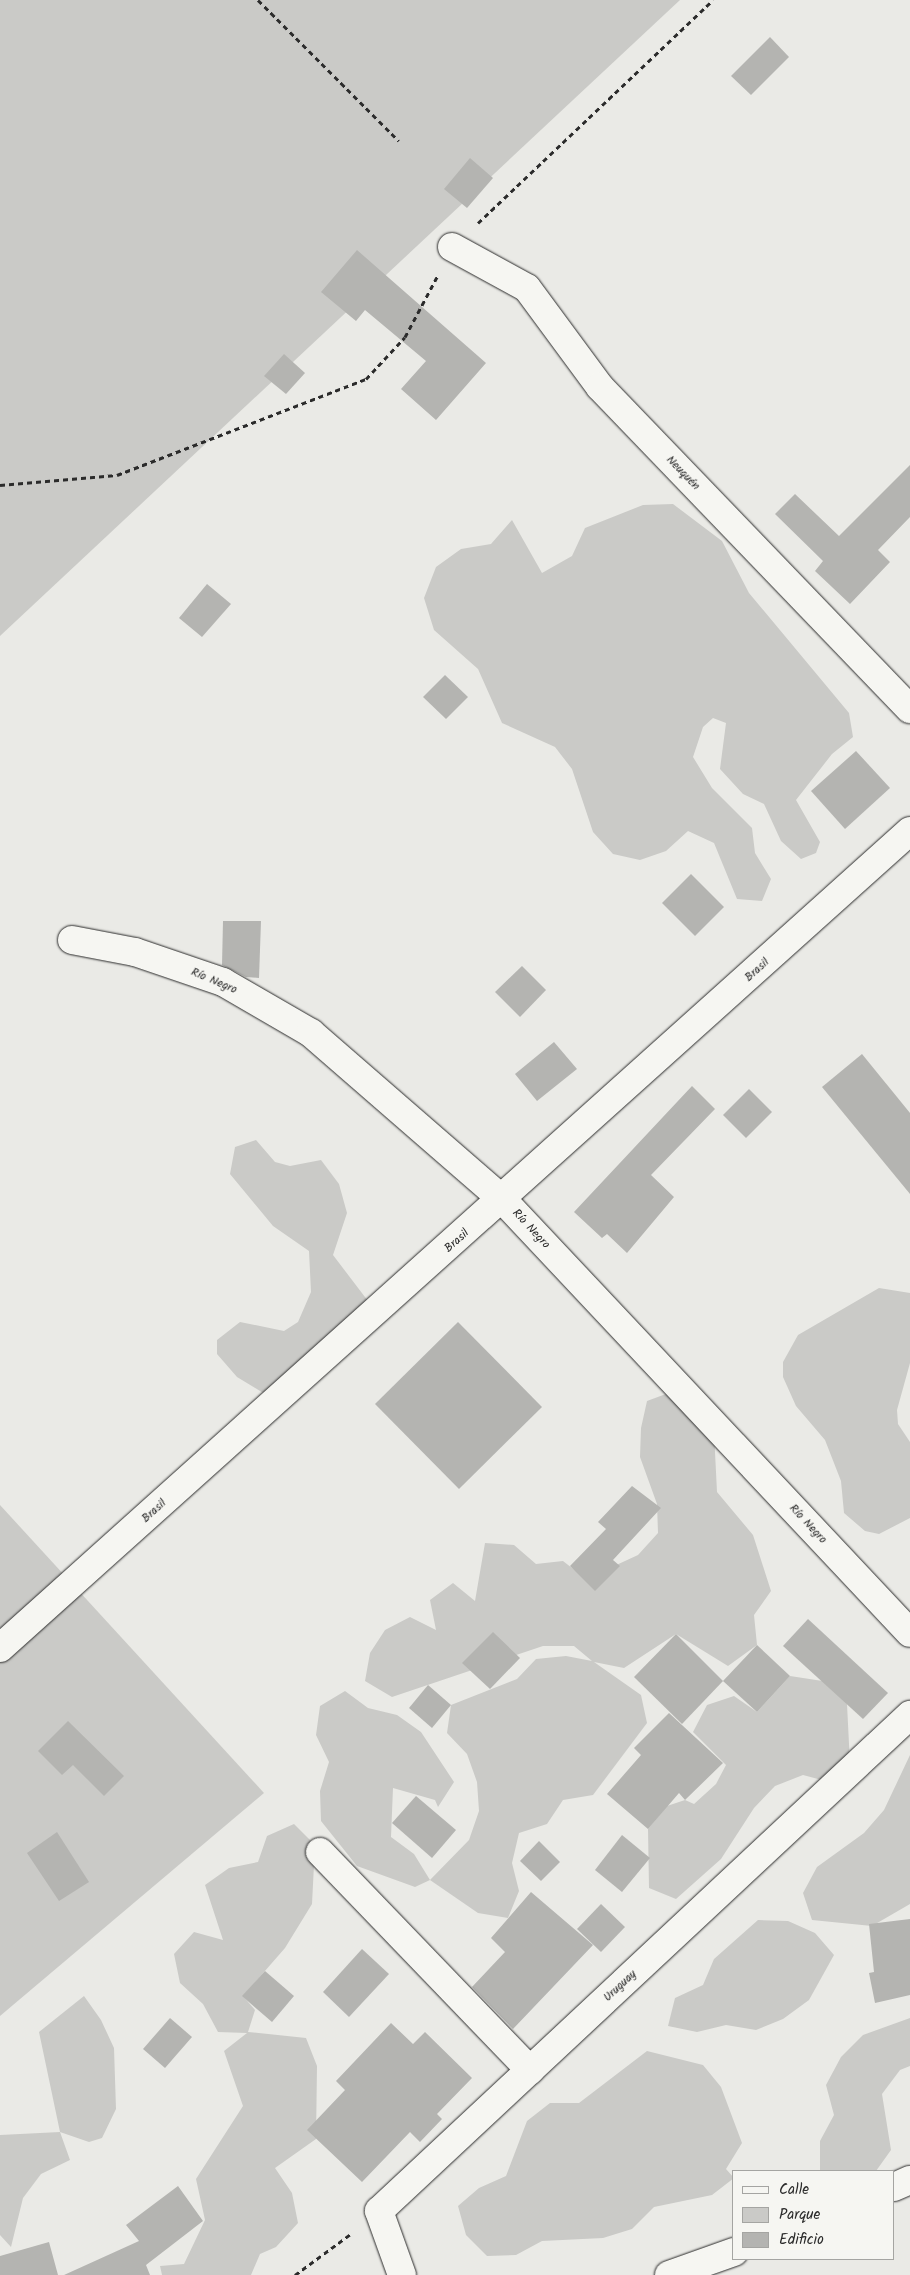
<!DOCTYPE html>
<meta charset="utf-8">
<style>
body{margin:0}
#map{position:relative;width:910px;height:2275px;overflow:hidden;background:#eaeae6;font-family:Kalam,sans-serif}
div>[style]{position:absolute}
.green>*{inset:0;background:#cacac7}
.building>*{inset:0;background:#b4b4b1}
.path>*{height:3px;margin-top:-1.5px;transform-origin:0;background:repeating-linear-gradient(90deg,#2b2b2b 0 5px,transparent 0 9px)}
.roads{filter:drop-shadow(0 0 1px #2b2b2b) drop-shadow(0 0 1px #2b2b2b)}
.street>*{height:28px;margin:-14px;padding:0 14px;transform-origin:14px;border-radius:14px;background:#f6f6f2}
.secondary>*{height:28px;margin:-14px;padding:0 14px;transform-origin:14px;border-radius:14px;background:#f6f6f2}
span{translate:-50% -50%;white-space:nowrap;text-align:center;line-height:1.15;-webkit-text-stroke:5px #f6f6f2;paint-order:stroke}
.street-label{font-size:12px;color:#2b2b2b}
.legend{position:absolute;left:732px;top:2170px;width:162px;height:90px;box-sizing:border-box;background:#f6f6f2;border:1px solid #a5a5a2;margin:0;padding:6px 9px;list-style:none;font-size:15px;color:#2b2b2b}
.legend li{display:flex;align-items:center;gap:10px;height:25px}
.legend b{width:25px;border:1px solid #a5a5a2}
</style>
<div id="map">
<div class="green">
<i style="clip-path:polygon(0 0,680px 0,0 636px)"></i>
<i style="clip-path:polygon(673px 504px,722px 541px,749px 593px,849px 713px,853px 737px,832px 754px,796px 800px,820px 842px,816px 853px,801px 859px,781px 841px,764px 804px,743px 794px,720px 769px,726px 723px,713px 718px,703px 727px,693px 757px,712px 788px,752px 828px,755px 853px,771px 879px,762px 901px,737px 899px,714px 843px,688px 831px,666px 851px,640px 860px,613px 854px,593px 832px,572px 769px,555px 747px,502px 723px,478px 669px,434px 630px,424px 598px,436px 567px,461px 549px,491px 544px,512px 520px,542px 573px,572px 556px,585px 528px,643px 505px)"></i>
<i style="clip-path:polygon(256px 1140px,275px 1162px,290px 1166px,321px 1160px,339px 1184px,347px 1213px,333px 1255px,368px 1301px,265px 1394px,237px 1377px,217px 1354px,217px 1340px,240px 1322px,284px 1331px,298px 1322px,311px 1292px,309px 1251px,273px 1226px,230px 1174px,235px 1147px)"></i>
<i style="clip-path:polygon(879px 1288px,910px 1293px,910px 1363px,897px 1410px,898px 1424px,910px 1442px,910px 1518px,879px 1534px,865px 1531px,844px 1513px,841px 1481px,825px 1440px,796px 1406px,783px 1377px,783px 1362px,798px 1335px)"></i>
<i style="clip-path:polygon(674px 1391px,714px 1432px,717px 1492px,753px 1535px,771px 1591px,754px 1615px,757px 1645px,728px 1666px,676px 1634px,624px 1668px,594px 1662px,641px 1695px,647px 1723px,593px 1795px,563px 1800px,547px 1824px,519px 1833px,512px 1863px,519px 1891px,508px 1918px,478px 1913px,430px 1880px,415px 1887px,357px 1866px,321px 1821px,320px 1791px,329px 1762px,316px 1735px,320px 1706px,345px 1691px,368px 1708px,397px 1715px,421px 1732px,454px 1782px,438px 1807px,435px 1800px,393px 1788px,391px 1837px,414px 1854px,430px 1880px,469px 1840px,479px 1811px,477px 1782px,467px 1754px,447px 1733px,451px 1705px,517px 1679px,536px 1659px,566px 1656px,592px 1661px,574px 1646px,543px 1646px,392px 1697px,365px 1681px,370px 1653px,385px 1630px,410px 1617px,436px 1630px,430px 1600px,453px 1583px,475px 1601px,485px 1543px,514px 1545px,536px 1564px,563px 1561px,586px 1579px,638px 1555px,658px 1533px,657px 1504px,640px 1457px,641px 1428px,647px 1401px)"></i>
<i style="clip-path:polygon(0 1505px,264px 1793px,0 2016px)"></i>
<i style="clip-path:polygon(790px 1676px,829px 1682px,847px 1704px,850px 1764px,833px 1783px,803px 1775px,775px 1786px,754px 1808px,721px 1859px,676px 1899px,649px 1888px,648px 1829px,667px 1806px,685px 1800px,694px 1804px,716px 1784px,726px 1765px,693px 1732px,707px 1705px,734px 1696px,757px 1712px)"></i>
<i style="clip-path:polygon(910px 1755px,910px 1904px,872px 1926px,812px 1920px,803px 1893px,817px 1867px,864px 1833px,884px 1810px)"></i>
<i style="clip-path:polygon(294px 1824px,315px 1845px,312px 1904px,285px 1948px,243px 1996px,255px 2010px,248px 2032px,306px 2038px,317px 2066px,316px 2139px,275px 2168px,292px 2193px,298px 2223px,276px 2247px,260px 2254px,251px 2275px,162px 2275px,160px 2266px,184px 2264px,205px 2220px,196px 2179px,243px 2106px,224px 2051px,247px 2033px,218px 2032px,203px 2004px,180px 1983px,174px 1954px,194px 1932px,223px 1940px,205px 1885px,229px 1868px,258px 1862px,267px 1836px)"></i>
<i style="clip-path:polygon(758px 1920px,788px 1921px,815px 1933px,834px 1955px,809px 2000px,783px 2019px,756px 2030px,726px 2025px,697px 2032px,668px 2026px,675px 1998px,703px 1985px,714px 1959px)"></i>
<i style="clip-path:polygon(84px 1996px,101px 2020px,114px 2048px,116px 2109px,102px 2138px,89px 2142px,60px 2132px,70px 2160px,41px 2174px,23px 2198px,11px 2247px,0 2235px,0 2135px,60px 2132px,39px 2032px)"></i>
<i style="clip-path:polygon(910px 2018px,910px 2066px,900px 2070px,882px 2094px,891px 2150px,876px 2171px,820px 2171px,820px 2141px,834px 2115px,826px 2085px,841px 2057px,863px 2035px)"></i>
<i style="clip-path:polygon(647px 2051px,703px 2065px,721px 2087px,742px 2143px,726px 2169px,734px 2178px,712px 2195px,654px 2207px,632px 2229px,603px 2238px,542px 2241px,516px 2255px,487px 2256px,466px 2235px,458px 2206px,479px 2188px,506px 2176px,527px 2121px,550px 2103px,579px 2103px)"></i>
</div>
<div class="building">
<i style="clip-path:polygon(770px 37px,789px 57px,751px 95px,731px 76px)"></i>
<i style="clip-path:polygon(470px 158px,493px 178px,467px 208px,444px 189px)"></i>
<i style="clip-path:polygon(357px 250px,486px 363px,436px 420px,401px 389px,426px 361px,365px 310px,356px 321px,321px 292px)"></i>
<i style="clip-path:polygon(284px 354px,305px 373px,286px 394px,264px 376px)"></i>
<i style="clip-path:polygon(910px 465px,910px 517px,878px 550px,890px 562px,850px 604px,815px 571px,823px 561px,775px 514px,795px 494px,839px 536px)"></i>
<i style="clip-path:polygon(207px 584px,231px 604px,202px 637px,179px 618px)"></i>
<i style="clip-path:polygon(445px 675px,468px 697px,446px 719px,423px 697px)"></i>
<i style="clip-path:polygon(856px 751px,890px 788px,845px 829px,811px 791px)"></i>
<i style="clip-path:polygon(691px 874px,724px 907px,695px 936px,662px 903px)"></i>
<i style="clip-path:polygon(223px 921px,261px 921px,259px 978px,246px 977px,222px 965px)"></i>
<i style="clip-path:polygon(522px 966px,546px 990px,520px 1017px,495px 992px)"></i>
<i style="clip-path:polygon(554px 1042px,577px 1069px,537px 1101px,515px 1074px)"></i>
<i style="clip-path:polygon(862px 1054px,910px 1113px,910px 1194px,822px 1087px)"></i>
<i style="clip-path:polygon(692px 1086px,715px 1109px,651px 1175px,674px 1197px,627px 1253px,607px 1234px,602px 1238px,574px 1212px)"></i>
<i style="clip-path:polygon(749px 1089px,772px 1112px,746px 1138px,723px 1115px)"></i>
<i style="clip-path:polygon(458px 1322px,542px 1407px,459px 1489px,375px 1404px)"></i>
<i style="clip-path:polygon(632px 1486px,661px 1508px,613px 1560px,620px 1566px,595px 1591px,570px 1566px,606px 1529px,598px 1522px)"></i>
<i style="clip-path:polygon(808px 1619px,888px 1693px,863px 1719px,783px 1646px)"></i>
<i style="clip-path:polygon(493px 1632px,520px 1658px,490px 1689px,462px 1663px)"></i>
<i style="clip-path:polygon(676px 1634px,723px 1681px,682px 1724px,634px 1677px)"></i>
<i style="clip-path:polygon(757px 1645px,790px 1676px,757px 1712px,723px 1681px)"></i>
<i style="clip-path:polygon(428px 1685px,451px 1705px,432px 1728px,409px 1708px)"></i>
<i style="clip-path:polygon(669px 1713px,723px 1763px,685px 1800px,679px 1793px,648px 1829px,607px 1794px,641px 1755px,634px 1748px)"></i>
<i style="clip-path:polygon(68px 1721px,124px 1776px,104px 1796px,73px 1765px,62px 1775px,38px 1751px)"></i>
<i style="clip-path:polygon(416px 1796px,456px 1830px,432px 1858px,392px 1823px)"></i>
<i style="clip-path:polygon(57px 1832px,89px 1882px,59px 1901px,27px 1853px)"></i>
<i style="clip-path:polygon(622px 1835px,650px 1858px,622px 1892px,595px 1870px)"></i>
<i style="clip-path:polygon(539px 1841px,560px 1862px,541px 1881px,520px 1861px)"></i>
<i style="clip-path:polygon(531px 1892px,593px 1945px,513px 2029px,472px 1987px,505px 1952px,491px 1938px)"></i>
<i style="clip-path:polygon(601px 1904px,625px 1927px,601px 1952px,577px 1929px)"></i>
<i style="clip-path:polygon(910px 1919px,910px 1995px,875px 2003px,869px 1973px,874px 1972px,869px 1924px)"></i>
<i style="clip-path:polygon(362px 1949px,389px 1974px,349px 2017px,323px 1992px)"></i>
<i style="clip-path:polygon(265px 1971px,294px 1996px,272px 2022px,242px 1996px)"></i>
<i style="clip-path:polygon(170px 2018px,192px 2037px,165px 2068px,143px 2049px)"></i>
<i style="clip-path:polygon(391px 2023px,413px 2044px,425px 2032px,472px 2078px,437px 2114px,442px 2119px,420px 2142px,410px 2132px,362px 2182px,307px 2130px,345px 2090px,336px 2081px)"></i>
<i style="clip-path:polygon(178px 2186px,203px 2221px,146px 2265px,150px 2275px,64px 2275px,139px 2241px,126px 2225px)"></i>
<i style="clip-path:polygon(49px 2242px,58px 2275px,0 2275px,0 2256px)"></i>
</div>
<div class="path">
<i style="left:258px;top:0;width:199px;rotate:45deg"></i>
<i style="left:478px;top:223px;width:324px;rotate:-43.5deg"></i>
<i style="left:0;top:485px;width:117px;rotate:-4.9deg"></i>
<i style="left:117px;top:475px;width:267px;rotate:-21.1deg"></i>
<i style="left:366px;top:379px;width:57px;rotate:-47.1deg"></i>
<i style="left:405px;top:337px;width:70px;rotate:-62deg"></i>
<i style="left:295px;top:2275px;width:71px;rotate:-36.4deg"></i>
</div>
<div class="roads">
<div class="street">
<i style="left:452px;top:247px;width:85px;rotate:28.7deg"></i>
<i style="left:527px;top:288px;width:123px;rotate:53.6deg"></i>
<i style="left:600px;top:387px;width:447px;rotate:46.1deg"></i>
<i style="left:72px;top:940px;width:64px;rotate:10.8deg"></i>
<i style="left:135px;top:952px;width:93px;rotate:18.8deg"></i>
<i style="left:223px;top:982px;width:102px;rotate:30.1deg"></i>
<i style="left:311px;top:1033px;width:254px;rotate:41deg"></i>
<i style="left:503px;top:1200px;width:594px;rotate:46.77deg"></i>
<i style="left:0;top:1648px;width:1223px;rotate:-41.92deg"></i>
<i style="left:320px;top:1852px;width:303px;rotate:46.1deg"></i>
<i style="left:402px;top:2275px;width:68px;rotate:-109.8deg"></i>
<i style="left:379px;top:2211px;width:727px;rotate:-43.05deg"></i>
</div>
<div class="secondary">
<i style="left:894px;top:2187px;width:17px;rotate:-24deg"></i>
<i style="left:669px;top:2275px;width:69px;rotate:-19.5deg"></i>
</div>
</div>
<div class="street-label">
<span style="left:683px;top:473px;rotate:46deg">Neuquén</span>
<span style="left:757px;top:970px;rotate:-42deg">Brasil</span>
<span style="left:214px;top:981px;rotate:23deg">Río Negro</span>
<span style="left:531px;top:1229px;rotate:47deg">Río Negro</span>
<span style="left:457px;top:1241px;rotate:-42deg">Brasil</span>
<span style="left:154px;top:1511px;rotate:-42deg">Brasil</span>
<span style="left:808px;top:1524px;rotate:47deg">Río Negro</span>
<span style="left:620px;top:1986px;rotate:-43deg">Uruguay</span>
</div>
<ul class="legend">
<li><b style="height:6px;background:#f6f6f2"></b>Calle</li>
<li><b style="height:14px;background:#cacac7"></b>Parque</li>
<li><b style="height:14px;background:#b4b4b1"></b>Edificio</li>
</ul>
</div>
